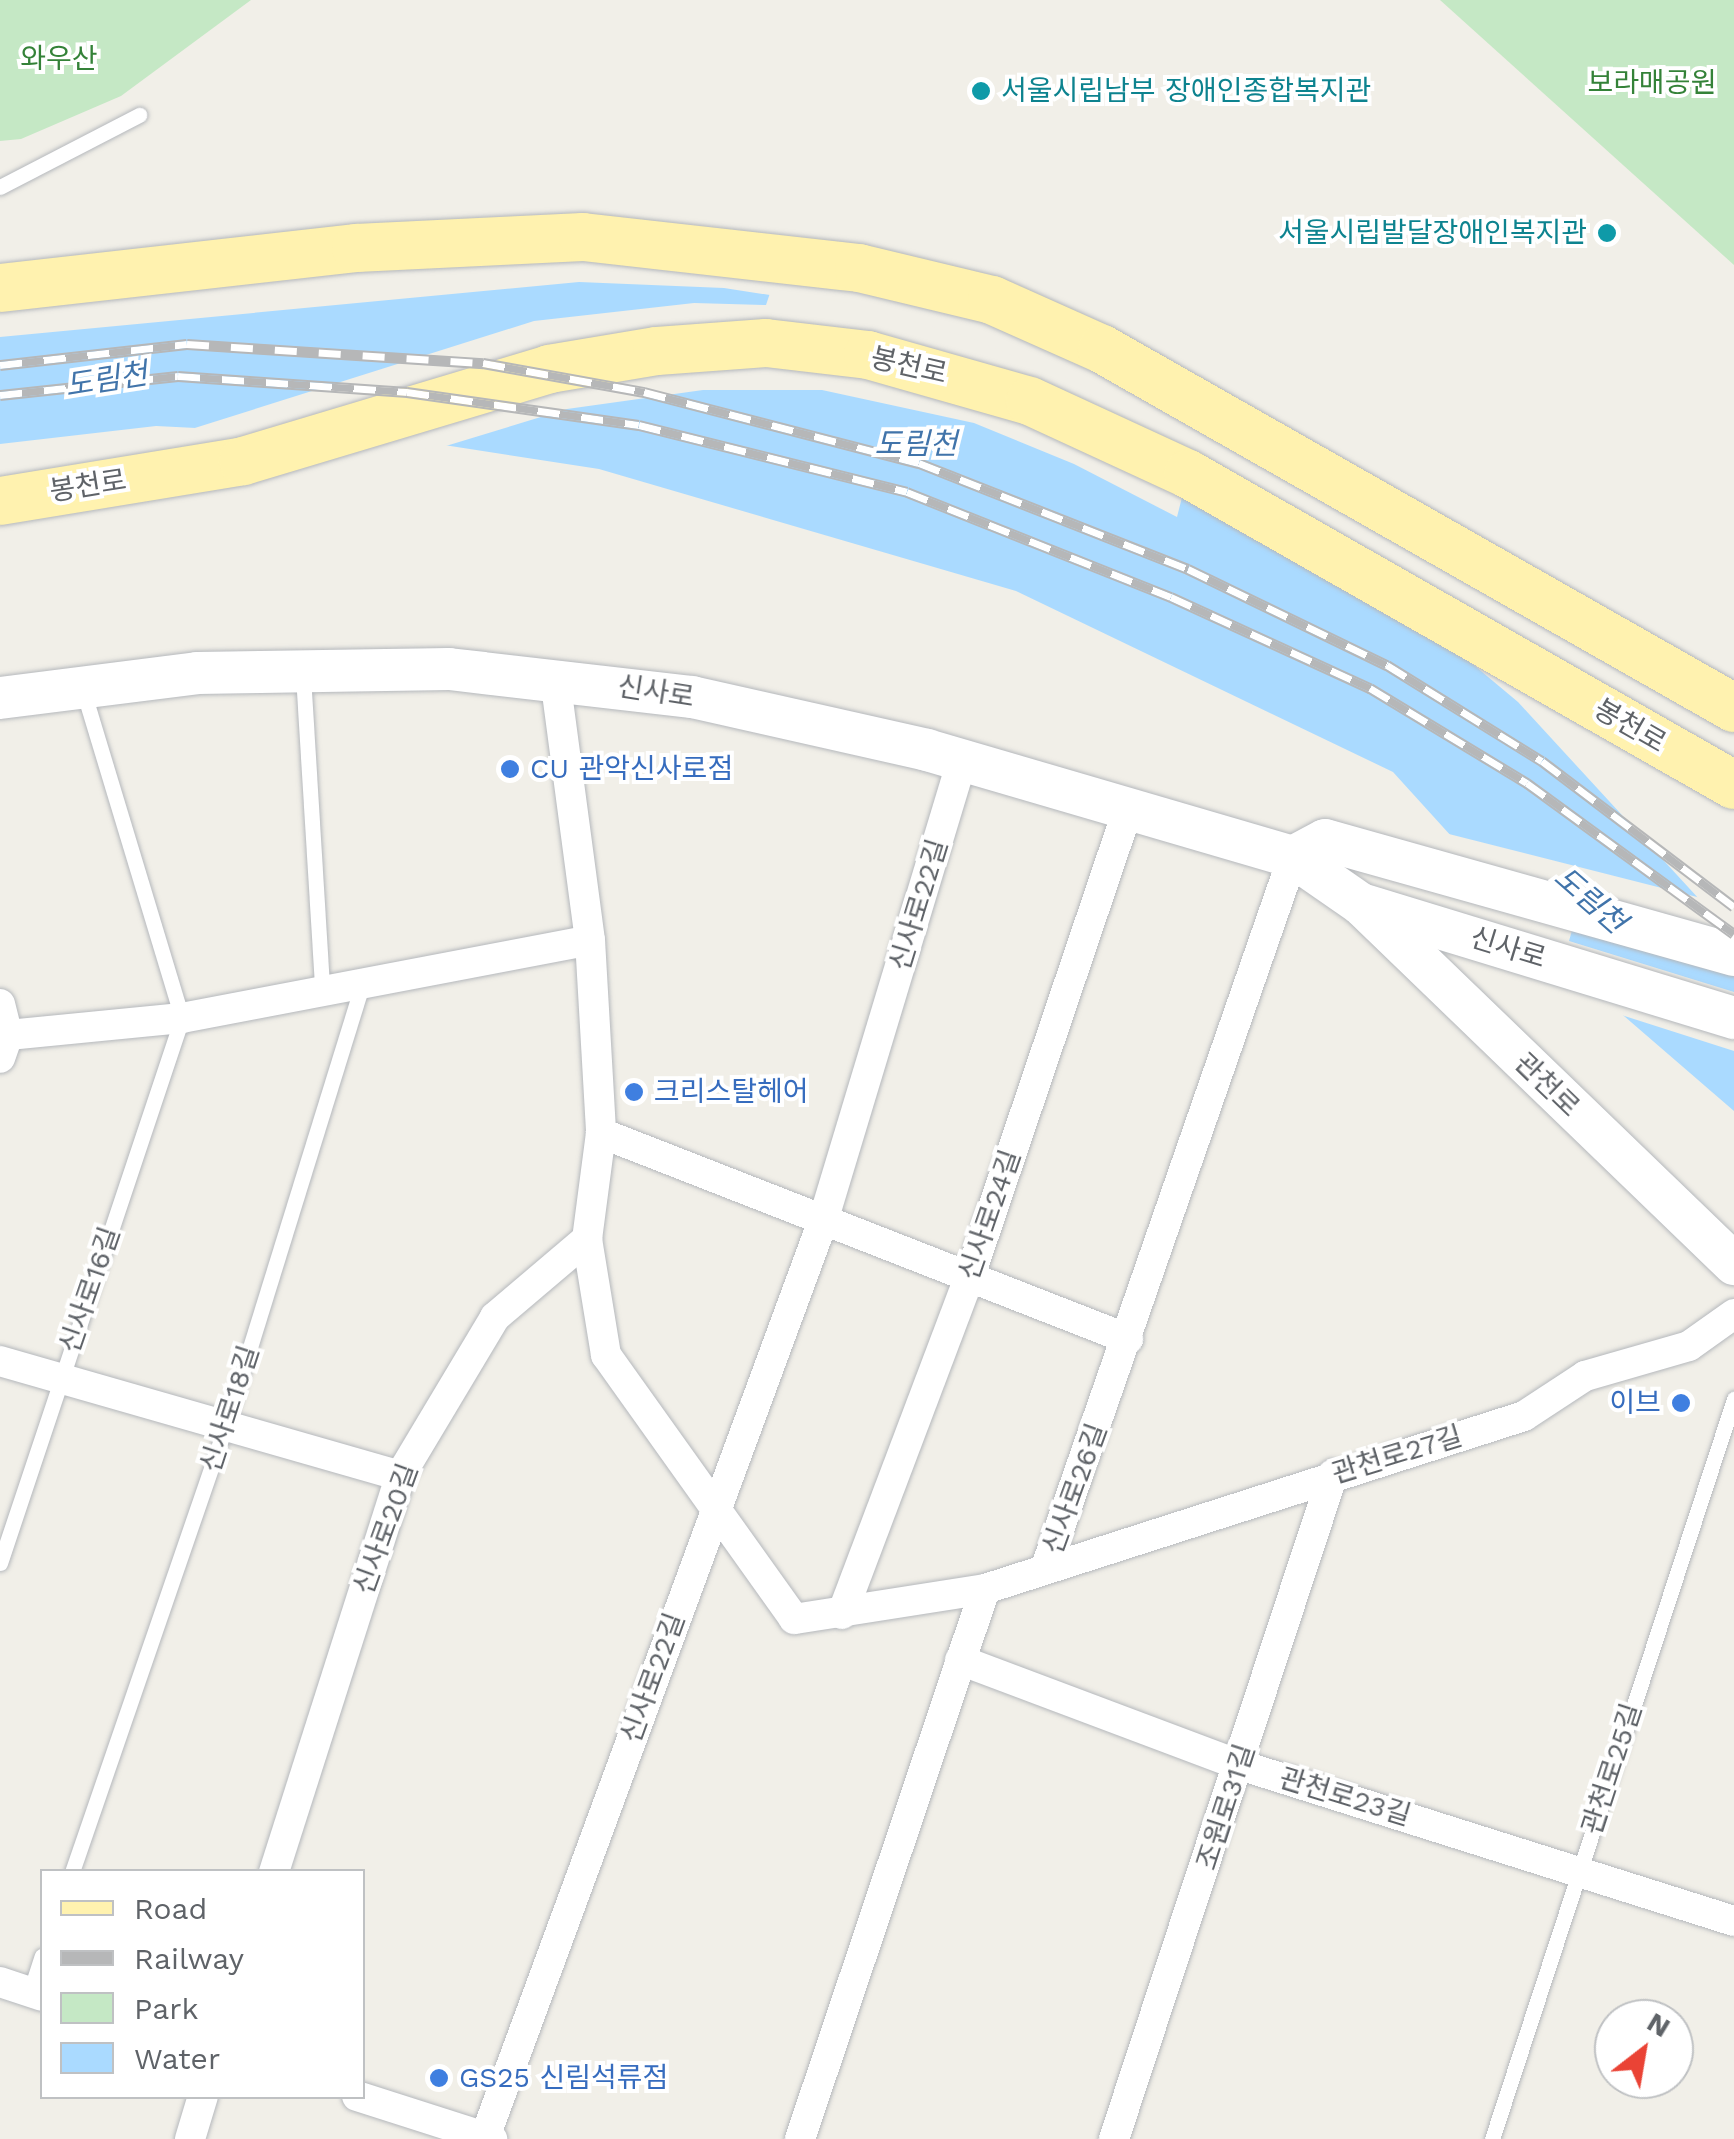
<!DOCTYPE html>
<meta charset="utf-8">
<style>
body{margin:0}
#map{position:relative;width:1734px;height:2139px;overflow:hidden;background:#f1efe8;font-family:"Work Sans","Noto Sans KR",sans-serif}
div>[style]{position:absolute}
.green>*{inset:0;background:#c5e8c5}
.water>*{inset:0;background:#aadaff}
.pier>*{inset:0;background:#f1efe8}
.roads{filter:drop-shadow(0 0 2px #b5b8bc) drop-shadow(0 0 2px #b5b8bc)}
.lane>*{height:15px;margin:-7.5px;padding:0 7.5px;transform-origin:7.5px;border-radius:7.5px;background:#fff}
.street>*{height:30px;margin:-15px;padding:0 15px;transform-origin:15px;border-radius:15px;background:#fff}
.secondary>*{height:42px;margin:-21px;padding:0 21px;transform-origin:21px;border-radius:21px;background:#fff}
.primary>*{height:48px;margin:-24px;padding:0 24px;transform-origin:24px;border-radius:24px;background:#fff2af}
.rail>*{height:11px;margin-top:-5.5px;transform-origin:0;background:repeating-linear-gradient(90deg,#fff 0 22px,#b6b7b8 0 44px);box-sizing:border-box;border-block:2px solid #b6b7b8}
.dots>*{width:28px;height:28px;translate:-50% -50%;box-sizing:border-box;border:5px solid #fff;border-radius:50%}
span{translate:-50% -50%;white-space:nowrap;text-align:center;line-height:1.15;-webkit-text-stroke:8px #fff;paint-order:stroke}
.park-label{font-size:28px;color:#348238}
.culture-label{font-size:28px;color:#0d838f}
.left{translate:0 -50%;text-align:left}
.right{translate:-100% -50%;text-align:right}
.street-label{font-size:28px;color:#5f6368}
.shop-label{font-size:28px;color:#366cbe}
.water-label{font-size:30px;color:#4174aa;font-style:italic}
.legend{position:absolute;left:40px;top:1869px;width:325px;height:230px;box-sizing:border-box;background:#fff;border:2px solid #bfc1c3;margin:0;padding:12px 18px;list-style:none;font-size:30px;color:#5f6368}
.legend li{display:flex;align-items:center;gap:20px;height:50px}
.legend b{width:50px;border:2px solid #bfc1c3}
.north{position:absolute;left:1594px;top:1999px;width:100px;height:100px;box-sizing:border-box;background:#fff;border:2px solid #bfc1c3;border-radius:50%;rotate:31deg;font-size:28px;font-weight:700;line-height:40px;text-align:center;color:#5f6368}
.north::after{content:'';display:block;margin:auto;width:35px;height:45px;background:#ea4335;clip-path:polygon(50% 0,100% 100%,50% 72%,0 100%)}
</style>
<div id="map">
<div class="green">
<i style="clip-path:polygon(0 0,251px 0,121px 96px,21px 139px,0 141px)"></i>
<i style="clip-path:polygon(1440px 0,1734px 0,1734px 265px)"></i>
</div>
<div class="water">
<i style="clip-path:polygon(579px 282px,724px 288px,847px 307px,1389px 594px,1518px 702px,1734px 937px,1734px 1111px,1580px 978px,1393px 772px,1016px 591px,599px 469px,399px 438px,156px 426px,0 444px,0 337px)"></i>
</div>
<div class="pier">
<i style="clip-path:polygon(771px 290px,849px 303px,971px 338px,1085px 386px,1195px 446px,1177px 517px,1074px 464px,974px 423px,822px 390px,703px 390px,567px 409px,436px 449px,182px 432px,534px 321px,694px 303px,766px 305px)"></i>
<i style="clip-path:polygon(1441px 832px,1705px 899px,1734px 930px,1734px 967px,1573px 927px,1569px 941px,1734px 992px,1734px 1051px,1612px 1012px)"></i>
</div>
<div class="roads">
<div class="lane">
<i style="left:0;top:187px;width:157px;rotate:-27.4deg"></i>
<i style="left:303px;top:675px;width:316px;rotate:86.5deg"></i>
<i style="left:0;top:1563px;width:575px;rotate:-71.53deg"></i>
<i style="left:182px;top:1018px;width:342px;rotate:-106.8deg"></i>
<i style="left:72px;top:1872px;width:470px;rotate:-71deg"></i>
<i style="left:225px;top:1428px;width:467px;rotate:-72.8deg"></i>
<i style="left:30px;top:1992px;width:38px;rotate:-72deg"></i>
<i style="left:1492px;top:2139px;width:779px;rotate:-71.89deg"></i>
</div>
<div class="street">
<i style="left:555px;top:678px;width:264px;rotate:82.4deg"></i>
<i style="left:590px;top:940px;width:193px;rotate:86.7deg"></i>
<i style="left:601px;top:1133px;width:107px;rotate:97.5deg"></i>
<i style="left:587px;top:1239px;width:118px;rotate:80.7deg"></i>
<i style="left:606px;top:1355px;width:324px;rotate:54.5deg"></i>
<i style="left:794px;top:1619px;width:193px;rotate:-8.9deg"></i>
<i style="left:985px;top:1589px;width:566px;rotate:-17.79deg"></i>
<i style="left:1524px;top:1416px;width:73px;rotate:-33.3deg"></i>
<i style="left:1585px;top:1376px;width:108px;rotate:-16.1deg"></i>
<i style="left:1689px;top:1346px;width:55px;rotate:-35.4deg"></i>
<i style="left:0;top:1004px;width:32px;rotate:76deg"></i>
<i style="left:8px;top:1035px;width:24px;rotate:109deg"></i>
<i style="left:8px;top:1035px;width:175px;rotate:-5.6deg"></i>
<i style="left:182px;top:1018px;width:415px;rotate:-10.8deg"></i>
<i style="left:601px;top:1133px;width:566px;rotate:21.35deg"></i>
<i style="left:0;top:1361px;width:416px;rotate:16deg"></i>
<i style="left:1046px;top:1567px;width:752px;rotate:-70.82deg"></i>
<i style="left:842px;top:1614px;width:361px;rotate:-69.3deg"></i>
<i style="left:970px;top:1276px;width:490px;rotate:-71.3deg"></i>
<i style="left:960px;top:1660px;width:299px;rotate:20.6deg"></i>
<i style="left:1240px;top:1765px;width:518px;rotate:17.53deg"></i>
<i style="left:274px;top:1872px;width:416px;rotate:-72.3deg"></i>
<i style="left:400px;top:1476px;width:185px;rotate:-59.1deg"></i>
<i style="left:495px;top:1317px;width:121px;rotate:-40.3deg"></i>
<i style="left:0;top:1982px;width:44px;rotate:18.4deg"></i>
<i style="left:357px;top:2096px;width:142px;rotate:17.7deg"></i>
<i style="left:485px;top:2137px;width:976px;rotate:-69.75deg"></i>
<i style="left:823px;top:1221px;width:481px;rotate:-73.2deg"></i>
<i style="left:190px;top:2139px;width:45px;rotate:-73.2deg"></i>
<i style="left:800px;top:2139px;width:580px;rotate:-71.41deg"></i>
<i style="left:1114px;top:2139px;width:700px;rotate:-71.77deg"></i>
</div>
<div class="secondary">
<i style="left:0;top:698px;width:199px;rotate:-7.2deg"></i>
<i style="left:197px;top:673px;width:252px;rotate:-0.9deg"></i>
<i style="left:449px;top:669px;width:245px;rotate:6.6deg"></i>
<i style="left:692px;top:697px;width:241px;rotate:12.7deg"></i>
<i style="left:927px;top:750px;width:381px;rotate:16.3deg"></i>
<i style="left:1293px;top:857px;width:83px;rotate:34.7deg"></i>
<i style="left:1361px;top:904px;width:390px;rotate:17deg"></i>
<i style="left:1293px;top:857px;width:36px;rotate:-28deg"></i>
<i style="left:1325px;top:840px;width:425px;rotate:15.7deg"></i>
<i style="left:1365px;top:908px;width:513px;rotate:43.97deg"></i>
</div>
<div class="primary">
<i style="left:0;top:288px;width:358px;rotate:-6.4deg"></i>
<i style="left:356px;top:248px;width:227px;rotate:-2.8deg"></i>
<i style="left:583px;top:237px;width:278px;rotate:6.4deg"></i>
<i style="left:859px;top:268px;width:137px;rotate:13.5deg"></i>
<i style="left:992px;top:300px;width:120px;rotate:24deg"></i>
<i style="left:1102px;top:349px;width:727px;rotate:29.6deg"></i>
<i style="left:0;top:501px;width:246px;rotate:-9.3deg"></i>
<i style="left:243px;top:461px;width:320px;rotate:-16.7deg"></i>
<i style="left:549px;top:369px;width:109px;rotate:-9.5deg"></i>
<i style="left:657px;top:351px;width:109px;rotate:-4.2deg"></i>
<i style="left:766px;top:343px;width:103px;rotate:6.7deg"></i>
<i style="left:868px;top:355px;width:168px;rotate:15.9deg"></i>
<i style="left:1030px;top:401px;width:174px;rotate:24.8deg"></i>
<i style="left:1188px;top:474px;width:628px;rotate:29.67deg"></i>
</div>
</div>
<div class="rail">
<i style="left:0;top:365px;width:188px;rotate:-6.4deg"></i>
<i style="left:187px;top:344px;width:297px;rotate:3.7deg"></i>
<i style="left:483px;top:363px;width:164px;rotate:10.2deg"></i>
<i style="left:644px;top:392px;width:284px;rotate:14.5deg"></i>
<i style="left:919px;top:463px;width:289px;rotate:21.5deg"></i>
<i style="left:1188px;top:569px;width:221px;rotate:25.8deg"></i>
<i style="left:1387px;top:665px;width:182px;rotate:31.8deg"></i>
<i style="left:1542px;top:761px;width:241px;rotate:37.2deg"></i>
<i style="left:0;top:395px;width:179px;rotate:-6.1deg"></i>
<i style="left:178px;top:376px;width:230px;rotate:4deg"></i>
<i style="left:407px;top:392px;width:234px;rotate:8.1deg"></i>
<i style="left:639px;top:425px;width:276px;rotate:14deg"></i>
<i style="left:907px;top:492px;width:284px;rotate:21.7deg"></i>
<i style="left:1171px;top:597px;width:219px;rotate:24.6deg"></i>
<i style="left:1370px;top:688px;width:184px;rotate:31.2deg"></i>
<i style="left:1527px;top:783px;width:256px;rotate:36.1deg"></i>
</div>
<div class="dots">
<i style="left:981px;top:91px;background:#0f9aa8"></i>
<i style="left:1607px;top:233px;background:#0f9aa8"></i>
<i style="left:510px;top:769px;background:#3f7fe0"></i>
<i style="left:634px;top:1092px;background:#3f7fe0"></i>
<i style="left:1681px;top:1403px;background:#3f7fe0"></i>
<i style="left:439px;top:2078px;background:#3f7fe0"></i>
</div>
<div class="park-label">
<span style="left:59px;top:59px">와우산</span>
<span style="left:1652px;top:83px">보라매공원</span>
</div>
<div class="culture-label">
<span class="left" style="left:1001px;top:91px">서울시립남부 장애인종합복지관</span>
<span class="right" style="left:1587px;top:233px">서울시립발달장애인복지관</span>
</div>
<div class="street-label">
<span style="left:909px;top:366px;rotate:13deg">봉천로</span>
<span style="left:88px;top:486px;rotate:-9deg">봉천로</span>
<span style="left:656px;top:692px;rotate:9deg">신사로</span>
<span style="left:1630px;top:726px;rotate:30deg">봉천로</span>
<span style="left:919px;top:905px;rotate:-73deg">신사로22길</span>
<span style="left:1508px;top:948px;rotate:17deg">신사로</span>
<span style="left:1547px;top:1085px;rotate:44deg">관천로</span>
<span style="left:990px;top:1215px;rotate:-71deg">신사로24길</span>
<span style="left:90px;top:1290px;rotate:-71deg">신사로16길</span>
<span style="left:230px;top:1409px;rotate:-72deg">신사로18길</span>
<span style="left:1397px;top:1455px;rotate:-17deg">관천로27길</span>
<span style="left:1075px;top:1489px;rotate:-70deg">신사로26길</span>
<span style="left:386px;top:1529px;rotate:-70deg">신사로20길</span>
<span style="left:653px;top:1678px;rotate:-70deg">신사로22길</span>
<span style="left:1612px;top:1769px;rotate:-72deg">관천로25길</span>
<span style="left:1345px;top:1797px;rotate:17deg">관천로23길</span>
<span style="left:1226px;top:1807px;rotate:-72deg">조원로31길</span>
</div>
<div class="shop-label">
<span class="left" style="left:530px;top:769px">CU 관악신사로점</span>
<span class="left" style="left:654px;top:1092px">크리스탈헤어</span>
<span class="right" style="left:1661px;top:1403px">이브</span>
<span class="left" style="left:459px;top:2078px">GS25 신림석류점</span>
</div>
<div class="water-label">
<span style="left:106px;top:380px;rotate:-9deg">도림천</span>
<span style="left:916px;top:444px">도림천</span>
<span style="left:1590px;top:900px;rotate:41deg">도림천</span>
</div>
<ul class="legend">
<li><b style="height:12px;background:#fff2af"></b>Road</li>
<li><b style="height:12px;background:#b6b7b8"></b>Railway</li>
<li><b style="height:28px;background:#c5e8c5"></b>Park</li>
<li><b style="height:28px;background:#aadaff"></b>Water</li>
</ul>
<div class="north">N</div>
</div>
